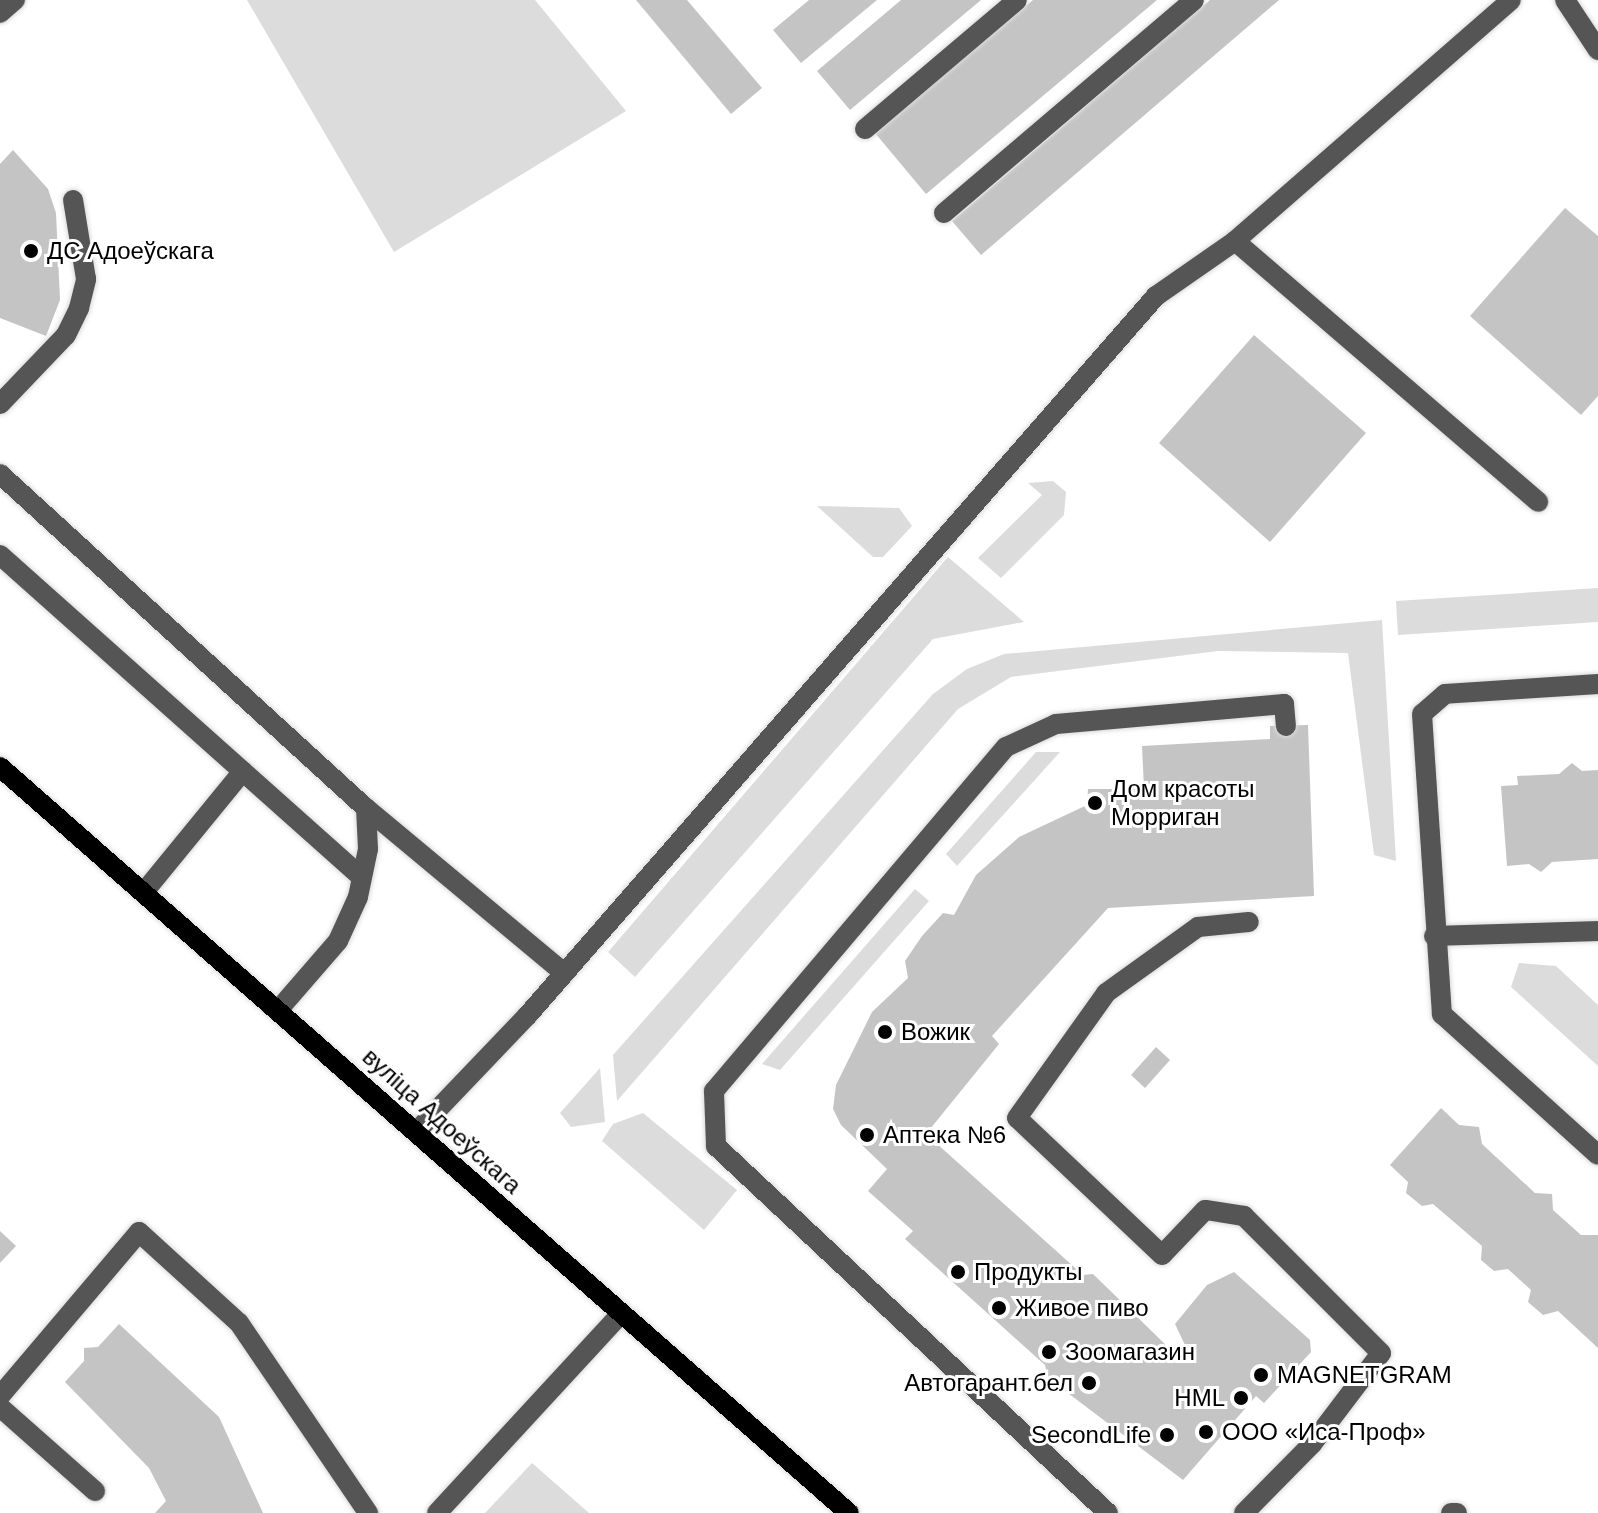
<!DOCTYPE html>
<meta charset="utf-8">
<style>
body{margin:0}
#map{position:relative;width:1598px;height:1513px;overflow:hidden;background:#fff;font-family:Arial,sans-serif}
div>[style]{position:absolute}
.green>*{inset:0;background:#dcdcdc}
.building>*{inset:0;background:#c4c4c4}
.roads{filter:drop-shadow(0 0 2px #dbdbdb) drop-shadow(0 0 2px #dbdbdb)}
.minor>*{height:20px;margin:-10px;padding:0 10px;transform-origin:10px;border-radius:10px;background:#555}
.major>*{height:20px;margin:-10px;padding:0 10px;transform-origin:10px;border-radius:10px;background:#000}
.dots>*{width:22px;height:22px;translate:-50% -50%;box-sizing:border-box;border:4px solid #fff;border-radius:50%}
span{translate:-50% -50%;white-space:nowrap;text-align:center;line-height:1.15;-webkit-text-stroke:6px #fff;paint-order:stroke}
.poi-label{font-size:24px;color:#000}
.left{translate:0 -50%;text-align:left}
.right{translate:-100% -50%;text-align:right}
.street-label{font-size:24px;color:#000}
</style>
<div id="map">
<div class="green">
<i style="clip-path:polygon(247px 0,535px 0,626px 111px,394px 252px)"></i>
<i style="clip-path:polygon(1053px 481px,1066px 492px,1064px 515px,1001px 578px,978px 558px,1042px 495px,1028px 483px)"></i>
<i style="clip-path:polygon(817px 506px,899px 508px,912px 526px,883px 557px,873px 557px)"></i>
<i style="clip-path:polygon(948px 557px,1024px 622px,933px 639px,635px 977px,608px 952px)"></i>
<i style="clip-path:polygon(1598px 588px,1598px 622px,1398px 635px,1396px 601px)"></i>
<i style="clip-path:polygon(1382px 620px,1396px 861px,1374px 855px,1348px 653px,1218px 651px,1011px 677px,958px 709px,617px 1101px,613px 1055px,933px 694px,967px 669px,1004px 654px)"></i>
<i style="clip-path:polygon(1036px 752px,1060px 752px,957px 866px,946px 854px)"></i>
<i style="clip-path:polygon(915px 889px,929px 901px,780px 1070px,762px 1064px)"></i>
<i style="clip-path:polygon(1519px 963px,1556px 966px,1598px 1005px,1598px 1066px,1511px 987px)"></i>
<i style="clip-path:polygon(600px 1068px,605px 1122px,571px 1127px,560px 1113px)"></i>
<i style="clip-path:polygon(643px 1113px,737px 1190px,704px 1230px,602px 1141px,613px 1124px)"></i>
<i style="clip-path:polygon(532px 1463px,589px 1513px,485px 1513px)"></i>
</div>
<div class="building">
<i style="clip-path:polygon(636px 0,687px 0,762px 88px,731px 114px)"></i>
<i style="clip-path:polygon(809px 0,877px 0,801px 63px,773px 30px)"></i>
<i style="clip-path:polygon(901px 0,981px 0,850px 110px,817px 71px)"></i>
<i style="clip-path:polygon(1033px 0,1157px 0,926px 194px,875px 133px)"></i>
<i style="clip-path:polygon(1210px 0,1279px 0,981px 255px,952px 221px)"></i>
<i style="clip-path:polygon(13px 150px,48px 189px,56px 213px,60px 300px,46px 336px,0 318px,0 164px)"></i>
<i style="clip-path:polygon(1565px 208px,1598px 236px,1598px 396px,1581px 415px,1470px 316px)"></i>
<i style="clip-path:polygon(1254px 335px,1366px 433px,1270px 542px,1159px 443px)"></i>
<i style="clip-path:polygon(1308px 725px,1314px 896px,1108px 908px,992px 1036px,999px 1044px,926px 1134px,1083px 1275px,1093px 1274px,1168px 1347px,1163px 1353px,1172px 1361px,1185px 1345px,1175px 1324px,1207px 1285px,1234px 1272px,1310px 1340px,1311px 1352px,1264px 1403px,1256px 1396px,1183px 1480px,1048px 1378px,1045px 1365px,905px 1239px,913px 1231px,868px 1191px,887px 1169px,841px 1125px,833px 1109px,836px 1085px,872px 1012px,908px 978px,905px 961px,922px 936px,943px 913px,954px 915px,976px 875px,1019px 837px,1087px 805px,1088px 789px,1144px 789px,1142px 746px,1270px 739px,1270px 726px)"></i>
<i style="clip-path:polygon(1572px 763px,1582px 771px,1598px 770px,1598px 859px,1552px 862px,1541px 872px,1529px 864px,1507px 866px,1501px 786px,1518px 785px,1517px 776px,1559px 774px)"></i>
<i style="clip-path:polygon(1156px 1047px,1170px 1060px,1145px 1088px,1131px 1075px)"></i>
<i style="clip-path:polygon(1441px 1108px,1459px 1125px,1479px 1127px,1482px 1144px,1535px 1193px,1552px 1194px,1553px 1210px,1581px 1235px,1598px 1235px,1598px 1348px,1558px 1311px,1543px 1315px,1528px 1302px,1531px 1290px,1508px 1269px,1494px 1271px,1481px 1260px,1482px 1246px,1433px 1204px,1422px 1206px,1406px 1193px,1408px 1182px,1390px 1165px)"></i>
<i style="clip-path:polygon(0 1231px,16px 1246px,0 1263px)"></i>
<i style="clip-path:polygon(119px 1324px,219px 1417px,263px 1513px,155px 1513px,166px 1501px,149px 1468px,65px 1382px,84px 1361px,84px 1348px,98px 1347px)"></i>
</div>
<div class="roads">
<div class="minor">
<i style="left:1565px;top:0;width:60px;rotate:56.6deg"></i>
<i style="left:0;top:13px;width:20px;rotate:-41deg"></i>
<i style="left:865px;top:129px;width:199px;rotate:-40.3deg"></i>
<i style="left:944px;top:213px;width:328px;rotate:-40.4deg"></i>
<i style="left:1235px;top:241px;width:400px;rotate:40.7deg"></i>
<i style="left:0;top:404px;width:95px;rotate:-46.3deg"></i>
<i style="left:66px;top:335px;width:30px;rotate:-64deg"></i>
<i style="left:79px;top:308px;width:30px;rotate:-76deg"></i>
<i style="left:86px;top:279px;width:80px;rotate:-99.3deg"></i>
<i style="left:0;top:474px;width:495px;rotate:42.4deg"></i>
<i style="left:366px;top:808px;width:41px;rotate:87.2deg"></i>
<i style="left:368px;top:849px;width:49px;rotate:101.8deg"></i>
<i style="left:358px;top:897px;width:48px;rotate:114.4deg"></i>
<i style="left:338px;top:941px;width:90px;rotate:130.9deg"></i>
<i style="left:0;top:555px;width:484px;rotate:41.7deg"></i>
<i style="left:1598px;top:684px;width:153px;rotate:176.3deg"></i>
<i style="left:1445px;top:694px;width:30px;rotate:139deg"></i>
<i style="left:1422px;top:714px;width:301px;rotate:86.2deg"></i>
<i style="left:1442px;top:1014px;width:210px;rotate:42.1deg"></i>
<i style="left:366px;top:808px;width:258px;rotate:39.8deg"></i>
<i style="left:144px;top:892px;width:156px;rotate:-50.7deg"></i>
<i style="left:1434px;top:936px;width:164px;rotate:-1.7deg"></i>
<i style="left:416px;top:1132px;width:161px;rotate:-46.3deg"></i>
<i style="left:527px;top:1016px;width:956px;rotate:-48.86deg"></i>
<i style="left:1156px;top:296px;width:96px;rotate:-34.8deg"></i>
<i style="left:1235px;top:241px;width:366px;rotate:-41.1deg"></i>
<i style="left:0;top:1396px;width:215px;rotate:-49.7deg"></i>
<i style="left:139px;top:1232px;width:135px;rotate:42.3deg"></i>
<i style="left:239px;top:1323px;width:230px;rotate:55.8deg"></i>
<i style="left:0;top:1407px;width:127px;rotate:41.5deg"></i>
<i style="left:437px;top:1513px;width:268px;rotate:-47.3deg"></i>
<i style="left:1108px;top:1513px;width:537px;rotate:-136.89deg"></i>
<i style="left:716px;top:1146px;width:55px;rotate:-92.1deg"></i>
<i style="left:714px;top:1091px;width:451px;rotate:-49.7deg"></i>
<i style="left:1006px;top:747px;width:55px;rotate:-24.7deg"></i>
<i style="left:1056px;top:724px;width:229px;rotate:-5deg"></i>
<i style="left:1284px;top:704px;width:22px;rotate:85deg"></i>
<i style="left:1244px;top:1513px;width:97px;rotate:-45.4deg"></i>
<i style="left:1312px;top:1444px;width:114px;rotate:-52.8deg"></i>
<i style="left:1381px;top:1353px;width:194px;rotate:-135deg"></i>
<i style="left:1244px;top:1216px;width:39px;rotate:-171deg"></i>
<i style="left:1205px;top:1210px;width:62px;rotate:133.7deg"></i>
<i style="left:1162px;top:1255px;width:199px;rotate:-136.6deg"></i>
<i style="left:1017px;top:1118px;width:153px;rotate:-54.5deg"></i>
<i style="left:1106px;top:993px;width:113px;rotate:-35.7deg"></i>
<i style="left:1198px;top:927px;width:51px;rotate:-5.6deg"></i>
<i style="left:1451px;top:1513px;width:6px"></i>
</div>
<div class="major">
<i style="left:0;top:767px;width:1130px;rotate:41.31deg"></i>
</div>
</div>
<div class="dots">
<i style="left:31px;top:251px;background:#000"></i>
<i style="left:1095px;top:803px;background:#000"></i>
<i style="left:885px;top:1032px;background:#000"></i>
<i style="left:867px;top:1135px;background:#000"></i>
<i style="left:958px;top:1272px;background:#000"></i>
<i style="left:999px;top:1308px;background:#000"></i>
<i style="left:1049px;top:1352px;background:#000"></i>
<i style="left:1261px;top:1375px;background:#000"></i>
<i style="left:1089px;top:1383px;background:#000"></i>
<i style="left:1241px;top:1398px;background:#000"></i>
<i style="left:1206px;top:1432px;background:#000"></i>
<i style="left:1167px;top:1435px;background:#000"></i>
</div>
<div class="poi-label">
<span class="left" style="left:47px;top:251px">ДС Адоеўскага</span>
<span class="left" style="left:1111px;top:803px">Дом красоты<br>Морриган</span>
<span class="left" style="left:901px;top:1032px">Вожик</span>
<span class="left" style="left:883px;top:1135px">Аптека №6</span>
<span class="left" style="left:974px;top:1272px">Продукты</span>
<span class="left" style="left:1015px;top:1308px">Живое пиво</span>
<span class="left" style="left:1065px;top:1352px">Зоомагазин</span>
<span class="left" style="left:1277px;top:1375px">MAGNETGRAM</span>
<span class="right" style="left:1073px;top:1383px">Автогарант.бел</span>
<span class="right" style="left:1225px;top:1398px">HML</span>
<span class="left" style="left:1222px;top:1432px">ООО «Иса-Проф»</span>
<span class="right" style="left:1151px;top:1435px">SecondLife</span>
</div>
<div class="street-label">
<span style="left:442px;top:1121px;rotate:42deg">вуліца Адоеўскага</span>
</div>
</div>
